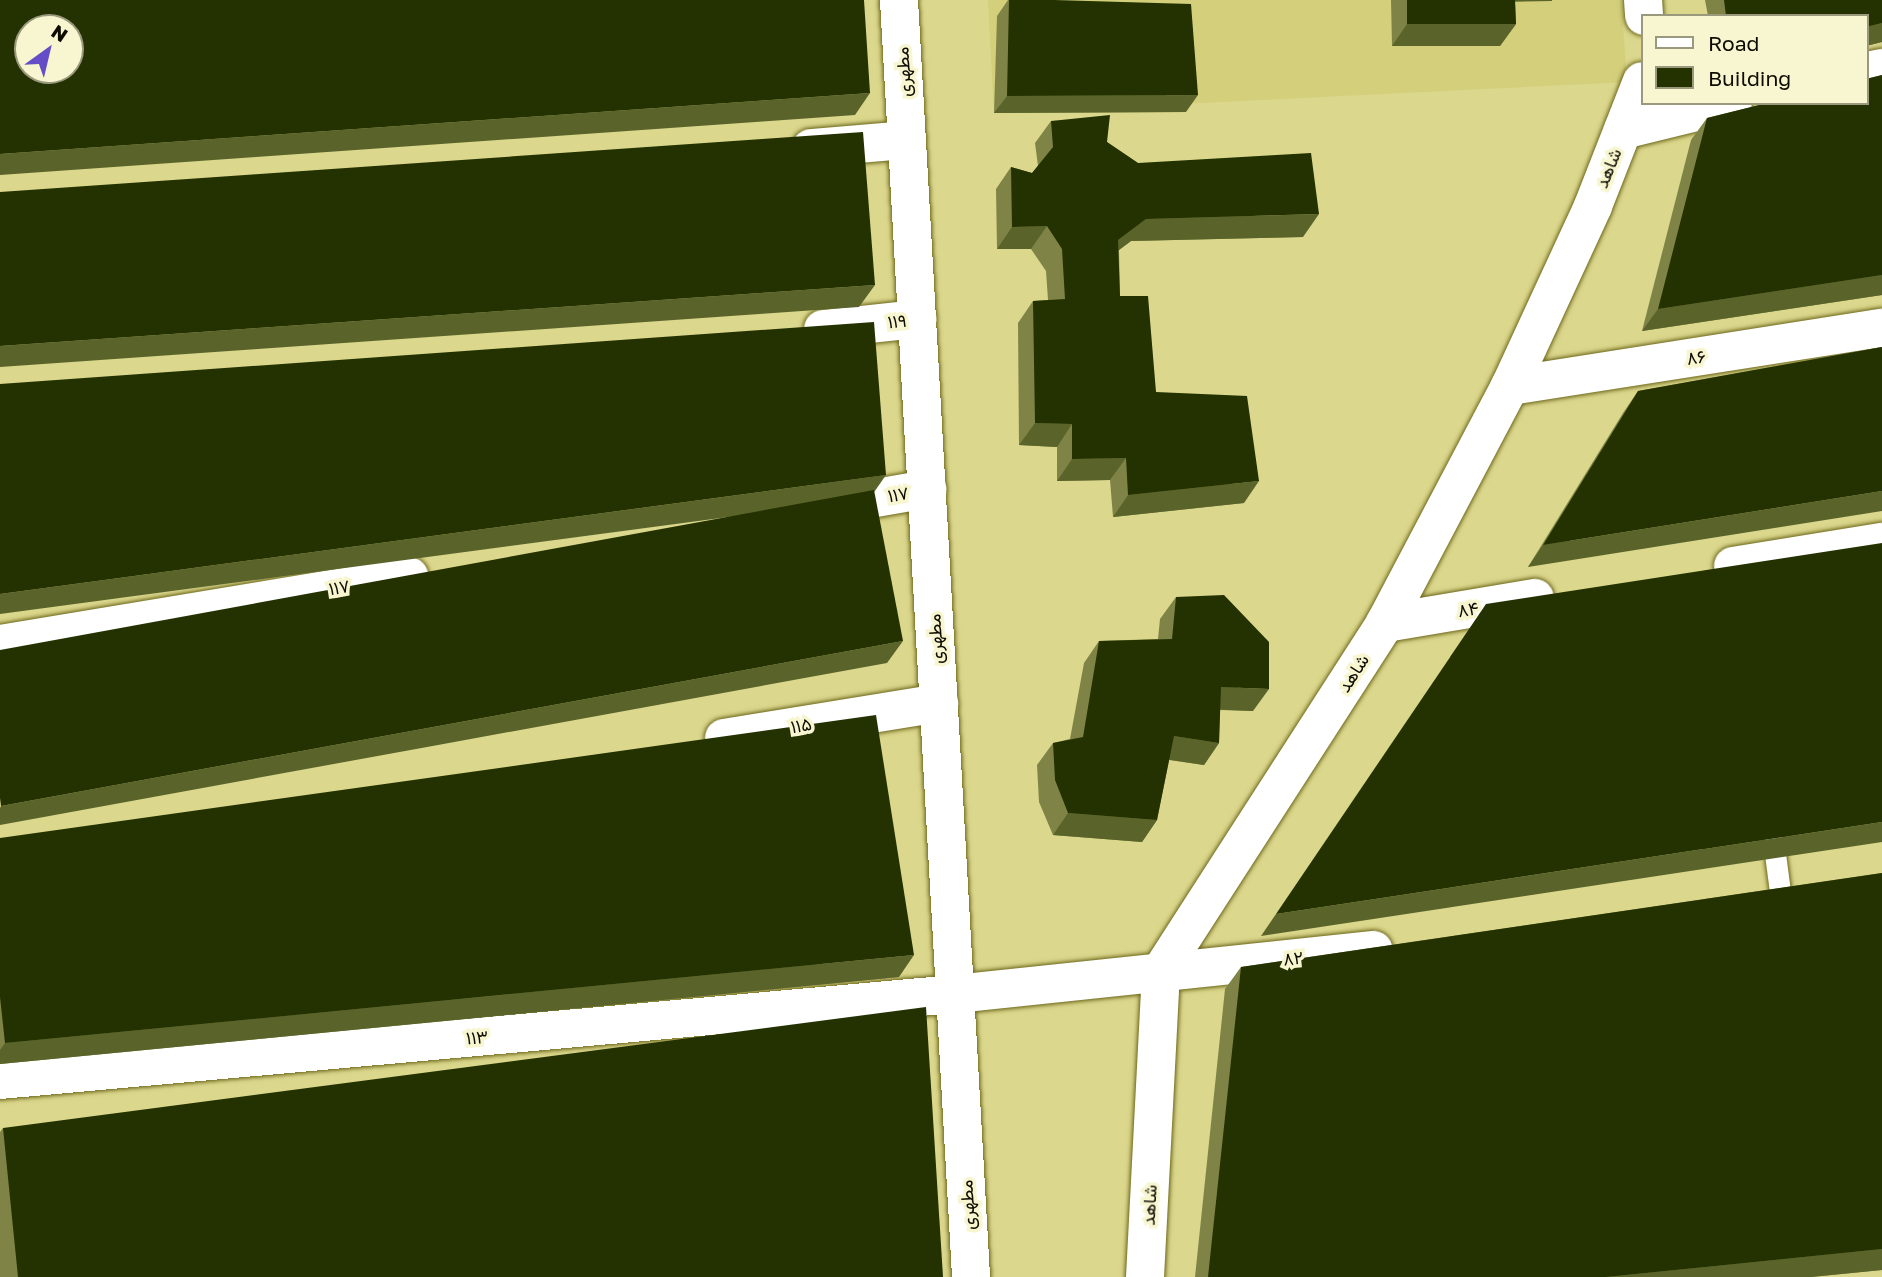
<!DOCTYPE html>
<meta charset="utf-8">
<style>
body{margin:0}
#map{position:relative;width:1882px;height:1277px;overflow:hidden;background:#dbd78c;font-family:"Golos Text",Vazirmatn,sans-serif}
div>[style]{position:absolute}
.built>*{inset:0;background:#d3cf7b}
.roads{filter:drop-shadow(0 0 2px #6d681b) drop-shadow(0 0 2px #6d681b)}
.service>*{height:21px;margin:-10.5px;padding:0 10.5px;transform-origin:10.5px;border-radius:10.5px;background:#fff}
.minor>*{height:38px;margin:-19px;padding:0 19px;transform-origin:19px;border-radius:19px;background:#fff}
.wall>*{inset:0;background:#7f8446}
.shaded-wall>*{inset:0;background:#5a642a}
.building>*{inset:0;background:#233200}
span{translate:-50% -50%;white-space:nowrap;text-align:center;line-height:1.15;-webkit-text-stroke:7px #f7f6d1;paint-order:stroke}
.street-label{font-size:18px;color:#0e0c00}
.legend{position:absolute;left:1641px;top:14px;width:228px;height:91px;box-sizing:border-box;background:#f7f6d1;border:2px solid #9a987d;margin:0;padding:9px 12px;list-style:none;font-size:21px;color:#0e0c00}
.legend li{display:flex;align-items:center;gap:14px;height:35px}
.legend b{width:35px;border:2px solid #9a987d}
.north{position:absolute;left:14px;top:14px;width:70px;height:70px;box-sizing:border-box;background:#f7f6d1;border:2px solid #9a987d;border-radius:50%;rotate:34deg;font-size:19px;font-weight:700;line-height:28px;text-align:center;color:#0e0c00}
.north::after{content:'';display:block;margin:auto;width:24px;height:32px;background:#634ec7;clip-path:polygon(50% 0,100% 100%,50% 72%,0 100%)}
</style>
<div id="map">
<div class="built">
<i style="clip-path:polygon(988px 0,1621px 0,1627px 82px,994px 113px)"></i>
</div>
<div class="roads">
<div class="service">
<i style="left:1772px;top:831px;width:62px;rotate:82.5deg"></i>
</div>
<div class="minor">
<i style="left:899px;top:0;width:1279px;rotate:86.77deg"></i>
<i style="left:1643px;top:0;width:16px;rotate:86deg"></i>
<i style="left:1866px;top:71px;width:16px;rotate:-11deg"></i>
<i style="left:1623px;top:130px;width:113px;rotate:-13.8deg"></i>
<i style="left:811px;top:148px;width:96px;rotate:-4.8deg"></i>
<i style="left:823px;top:329px;width:95px;rotate:-6.1deg"></i>
<i style="left:1510px;top:386px;width:376px;rotate:-8.9deg"></i>
<i style="left:824px;top:507px;width:105px;rotate:-9.9deg"></i>
<i style="left:1733px;top:566px;width:151px;rotate:-9.2deg"></i>
<i style="left:1385px;top:623px;width:152px;rotate:-9.5deg"></i>
<i style="left:0;top:644px;width:415px;rotate:-9.4deg"></i>
<i style="left:724px;top:738px;width:218px;rotate:-9.2deg"></i>
<i style="left:0;top:1080px;width:959px;rotate:-5.15deg"></i>
<i style="left:955px;top:994px;width:421px;rotate:-6deg"></i>
<i style="left:1145px;top:1277px;width:306px;rotate:-87deg"></i>
<i style="left:1161px;top:971px;width:414px;rotate:-57.2deg"></i>
<i style="left:1385px;top:623px;width:268px;rotate:-62.2deg"></i>
<i style="left:1510px;top:386px;width:198px;rotate:-65.2deg"></i>
<i style="left:1593px;top:206px;width:134px;rotate:-68.6deg"></i>
</div>
</div>
<div class="wall">
<i style="clip-path:polygon(1008px 0,1054px 0,1186px 112px,994px 113px,997px 16px)"></i>
<i style="clip-path:polygon(1391px 0,1552px 0,1552px 1px,1515px 1px,1516px 24px,1500px 46px,1392px 46px)"></i>
<i style="clip-path:polygon(1705px 0,1882px 0,1882px 42px,1866px 46px,1866px 16px,1708px 16px)"></i>
<i style="clip-path:polygon(1882px 75px,1882px 295px,1642px 331px,1691px 140px,1707px 118px)"></i>
<i style="clip-path:polygon(1051px 121px,1107px 142px,1138px 163px,1303px 237px,1131px 241px,1119px 250px,1120px 296px,1156px 392px,1244px 503px,1113px 517px,1110px 480px,1057px 481px,1057px 447px,1019px 445px,1018px 323px,1033px 301px,1048px 300px,1046px 271px,1031px 249px,997px 249px,996px 189px,1011px 167px,1032px 173px,1038px 166px,1035px 143px)"></i>
<i style="clip-path:polygon(1882px 347px,1528px 567px,1623px 413px,1638px 391px)"></i>
<i style="clip-path:polygon(1176px 597px,1253px 711px,1220px 710px,1219px 743px,1204px 765px,1169px 760px,1157px 820px,1142px 842px,1053px 835px,1039px 802px,1037px 765px,1053px 743px,1070px 739px,1084px 663px,1099px 641px,1158px 639px,1160px 619px)"></i>
<i style="clip-path:polygon(0 838px,899px 977px,0 1064px)"></i>
<i style="clip-path:polygon(1882px 873px,1882px 1270px,1811px 1277px,1195px 1277px,1225px 989px,1241px 967px)"></i>
<i style="clip-path:polygon(3px 1128px,943px 1277px,0 1277px,0 1132px)"></i>
</div>
<div class="shaded-wall">
<i style="clip-path:polygon(1501px 0,1552px 0,1552px 1px,1500px 2px)"></i>
<i style="clip-path:polygon(1882px 23px,1882px 42px,1866px 46px,1866px 27px)"></i>
<i style="clip-path:polygon(1407px 24px,1516px 24px,1500px 46px,1392px 46px)"></i>
<i style="clip-path:polygon(870px 93px,855px 115px,0 175px,0 154px)"></i>
<i style="clip-path:polygon(1198px 95px,1186px 112px,994px 113px,1007px 96px)"></i>
<i style="clip-path:polygon(1319px 214px,1303px 237px,1131px 241px,1103px 262px,1118px 240px,1146px 219px)"></i>
<i style="clip-path:polygon(1047px 226px,1031px 249px,997px 249px,1012px 227px)"></i>
<i style="clip-path:polygon(1882px 275px,1882px 295px,1642px 331px,1658px 309px)"></i>
<i style="clip-path:polygon(875px 285px,859px 307px,0 367px,0 346px)"></i>
<i style="clip-path:polygon(1035px 423px,1072px 424px,1057px 447px,1019px 445px)"></i>
<i style="clip-path:polygon(1126px 458px,1110px 480px,1057px 481px,1072px 459px)"></i>
<i style="clip-path:polygon(886px 475px,870px 498px,0 614px,0 594px)"></i>
<i style="clip-path:polygon(1259px 481px,1244px 503px,1113px 517px,1128px 495px)"></i>
<i style="clip-path:polygon(1882px 491px,1882px 511px,1528px 567px,1543px 545px)"></i>
<i style="clip-path:polygon(903px 641px,887px 663px,0 825px,0 808px,1px 806px)"></i>
<i style="clip-path:polygon(1221px 687px,1269px 689px,1253px 711px,1205px 709px)"></i>
<i style="clip-path:polygon(1174px 736px,1219px 743px,1204px 765px,1158px 758px)"></i>
<i style="clip-path:polygon(1068px 813px,1157px 820px,1142px 842px,1053px 835px)"></i>
<i style="clip-path:polygon(1882px 822px,1882px 842px,1261px 936px,1276px 914px)"></i>
<i style="clip-path:polygon(914px 955px,899px 977px,0 1064px,0 1050px,5px 1043px)"></i>
<i style="clip-path:polygon(1882px 1249px,1882px 1270px,1811px 1277px,1606px 1277px)"></i>
</div>
<div class="building">
<i style="clip-path:polygon(evenodd,0 0,864px 0,870px 93px,0 154px,0 0,28px 28px,70px 28px,70px 70px,28px 70px,28px 28px)"></i>
<i style="clip-path:polygon(1009px 0,1054px 0,1191px 4px,1198px 95px,1007px 96px)"></i>
<i style="clip-path:polygon(1407px 0,1515px 0,1516px 24px,1407px 24px)"></i>
<i style="clip-path:polygon(1724px 0,1882px 0,1882px 23px,1866px 27px,1866px 16px,1726px 16px)"></i>
<i style="clip-path:polygon(1882px 75px,1882px 275px,1658px 309px,1707px 118px,1767px 103px,1866px 103px,1866px 79px)"></i>
<i style="clip-path:polygon(1110px 115px,1107px 142px,1138px 163px,1311px 153px,1319px 214px,1146px 219px,1118px 240px,1120px 296px,1148px 296px,1156px 392px,1247px 396px,1259px 481px,1128px 495px,1126px 458px,1072px 459px,1072px 424px,1035px 423px,1033px 301px,1065px 299px,1062px 249px,1047px 226px,1012px 227px,1011px 167px,1032px 173px,1053px 147px,1051px 121px)"></i>
<i style="clip-path:polygon(863px 132px,875px 285px,0 346px,0 192px)"></i>
<i style="clip-path:polygon(874px 322px,886px 475px,0 594px,0 384px)"></i>
<i style="clip-path:polygon(1882px 347px,1882px 491px,1543px 545px,1638px 391px)"></i>
<i style="clip-path:polygon(874px 490px,903px 641px,1px 806px,0 798px,0 650px)"></i>
<i style="clip-path:polygon(1882px 543px,1882px 822px,1276px 914px,1486px 604px)"></i>
<i style="clip-path:polygon(1224px 595px,1269px 642px,1269px 689px,1221px 687px,1219px 743px,1174px 736px,1157px 820px,1068px 813px,1055px 780px,1053px 743px,1083px 737px,1099px 641px,1172px 639px,1176px 597px)"></i>
<i style="clip-path:polygon(876px 715px,914px 955px,5px 1043px,0 997px,0 838px)"></i>
<i style="clip-path:polygon(1882px 873px,1882px 1249px,1606px 1277px,1208px 1277px,1241px 967px)"></i>
<i style="clip-path:polygon(926px 1007px,943px 1277px,18px 1277px,3px 1128px)"></i>
</div>
<div class="street-label">
<span style="left:903px;top:72px;rotate:-93deg">مطهری</span>
<span style="left:1608px;top:168px;rotate:-68deg">شاهد</span>
<span style="left:897px;top:321px;rotate:-6deg">۱۱۹</span>
<span style="left:1696px;top:357px;rotate:-9deg">۸۶</span>
<span style="left:898px;top:494px;rotate:-9deg">۱۱۷</span>
<span style="left:339px;top:587px;rotate:-9deg">۱۱۷</span>
<span style="left:1468px;top:609px;rotate:-9deg">۸۴</span>
<span style="left:935px;top:639px;rotate:-93deg">مطهری</span>
<span style="left:1353px;top:673px;rotate:-57deg">شاهد</span>
<span style="left:801px;top:725px;rotate:-9deg">۱۱۵</span>
<span style="left:1293px;top:958px;rotate:-6deg">۸۲</span>
<span style="left:477px;top:1037px;rotate:-5deg">۱۱۳</span>
<span style="left:967px;top:1205px;rotate:-93deg">مطهری</span>
<span style="left:1149px;top:1205px;rotate:-87deg">شاهد</span>
</div>
<ul class="legend">
<li><b style="height:9px;background:#fff"></b>Road</li>
<li><b style="height:19px;background:#233200"></b>Building</li>
</ul>
<div class="north">N</div>
</div>
